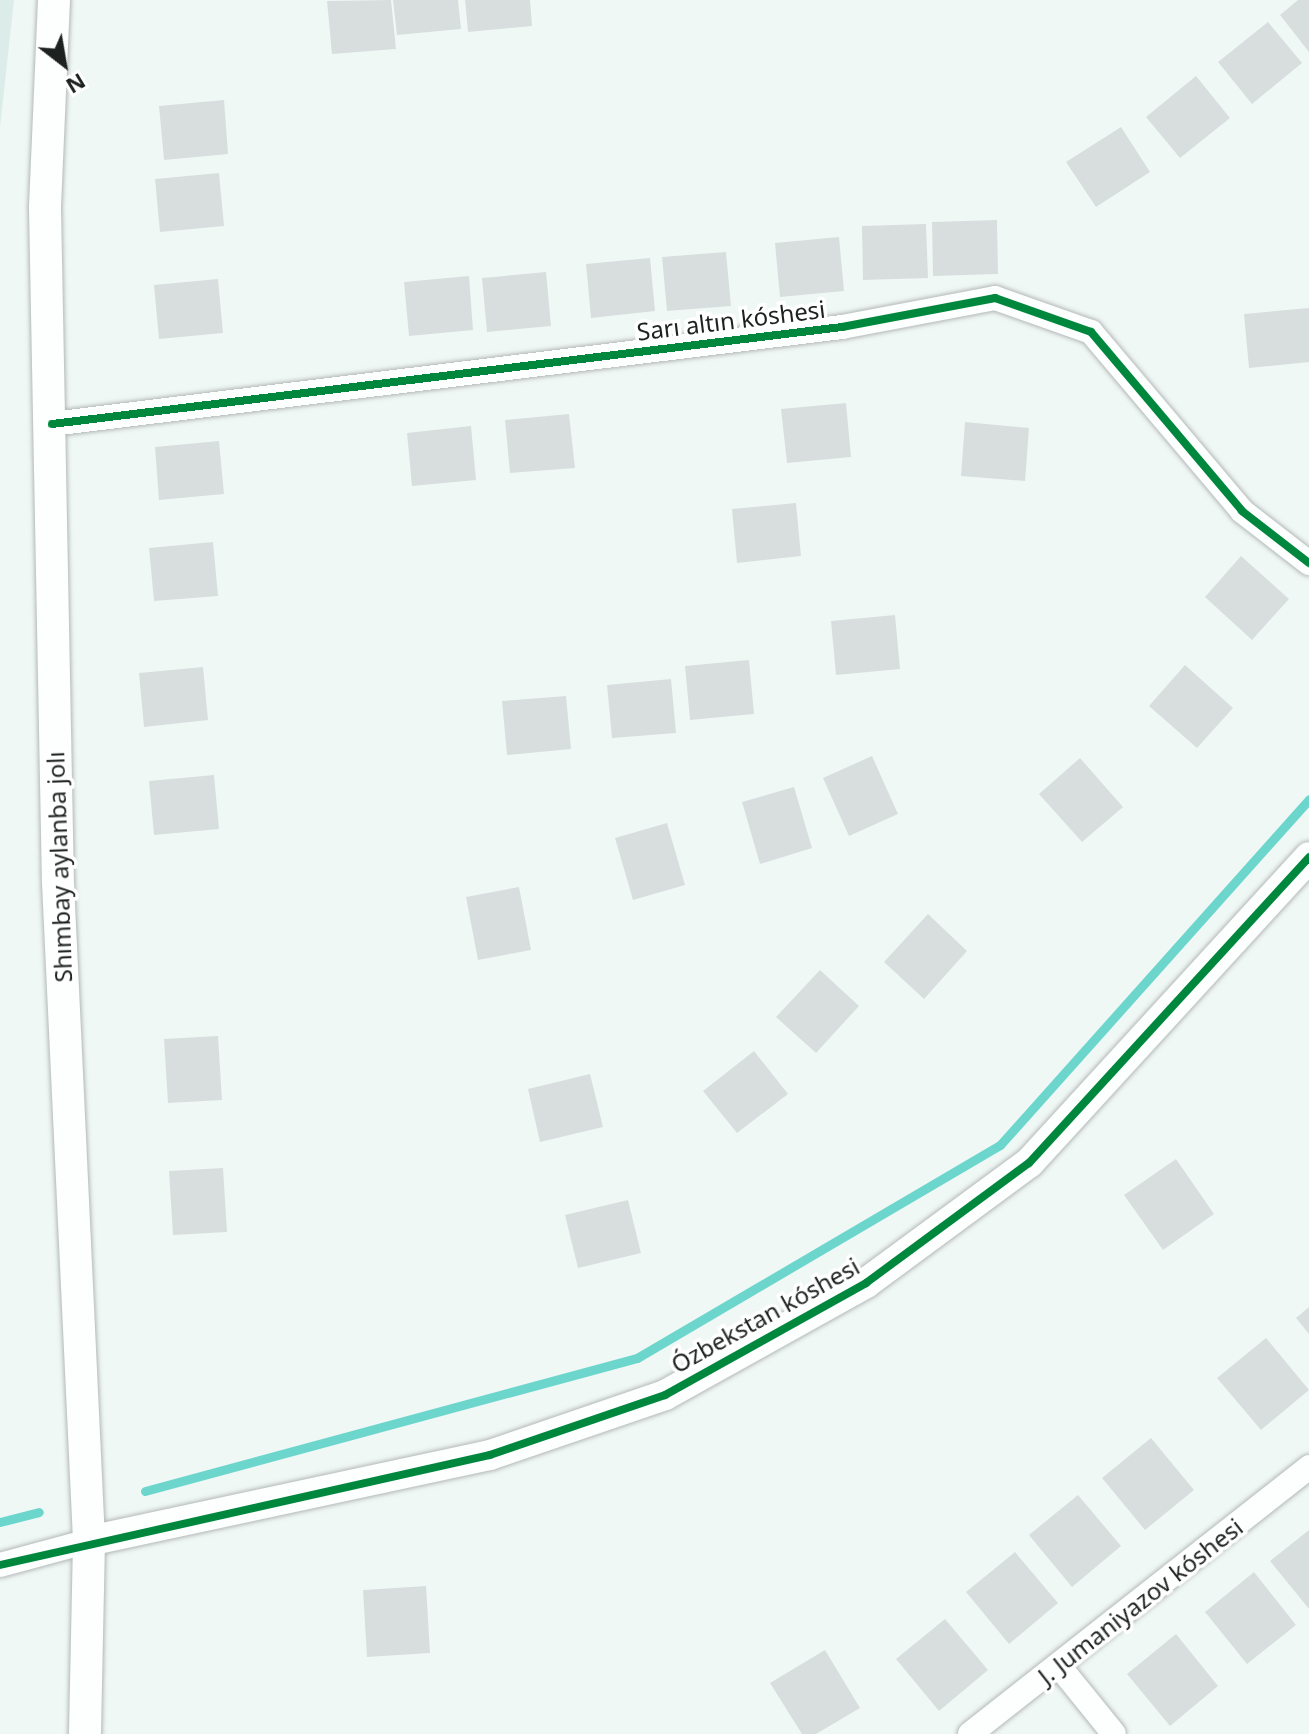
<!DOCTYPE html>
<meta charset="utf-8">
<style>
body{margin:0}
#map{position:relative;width:1309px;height:1734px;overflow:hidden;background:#f0f8f6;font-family:"Noto Sans",sans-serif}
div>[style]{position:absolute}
.built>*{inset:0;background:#dbece9}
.stream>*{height:9px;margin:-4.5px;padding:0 4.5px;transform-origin:4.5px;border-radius:4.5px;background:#6cd6cd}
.building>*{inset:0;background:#d8dedd}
.roads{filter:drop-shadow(0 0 2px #b3b9b8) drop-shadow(0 0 2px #b3b9b8)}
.minor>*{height:24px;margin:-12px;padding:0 12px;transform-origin:12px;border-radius:12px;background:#fdfefe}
.tertiary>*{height:30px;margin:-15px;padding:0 15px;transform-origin:15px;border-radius:15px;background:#fdfefe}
.secondary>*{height:32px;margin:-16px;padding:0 16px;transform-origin:16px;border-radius:16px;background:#fdfefe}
.cycleway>*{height:8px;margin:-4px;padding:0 4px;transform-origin:4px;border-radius:4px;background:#00873e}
span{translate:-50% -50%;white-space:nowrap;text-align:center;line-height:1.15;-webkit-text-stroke:7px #fff;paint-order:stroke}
.street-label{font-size:24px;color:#1d2221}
.north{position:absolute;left:24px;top:24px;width:80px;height:80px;-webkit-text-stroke:6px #fff;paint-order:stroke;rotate:149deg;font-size:22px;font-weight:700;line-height:32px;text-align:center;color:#1d2221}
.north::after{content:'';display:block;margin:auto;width:28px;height:36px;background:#1d2221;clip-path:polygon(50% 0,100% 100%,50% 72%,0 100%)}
</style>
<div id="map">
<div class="built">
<i style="clip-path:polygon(0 0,14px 0,0 127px)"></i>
</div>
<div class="stream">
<i style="left:145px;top:1491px;width:510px;rotate:-15.13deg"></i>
<i style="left:637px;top:1358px;width:421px;rotate:-30.4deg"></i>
<i style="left:1000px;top:1145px;width:464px;rotate:-48.2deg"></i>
<i style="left:0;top:1522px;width:40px;rotate:-14.4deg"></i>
</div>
<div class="building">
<i style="clip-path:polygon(391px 0,396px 49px,332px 54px,327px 1px)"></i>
<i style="clip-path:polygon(393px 0,458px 0,461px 29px,397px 35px)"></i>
<i style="clip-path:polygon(465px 0,530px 0,532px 26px,468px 32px)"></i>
<i style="clip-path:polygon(1298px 0,1309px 0,1309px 52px,1280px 15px)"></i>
<i style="clip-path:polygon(1268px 22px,1302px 63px,1252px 104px,1218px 62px)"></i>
<i style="clip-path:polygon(1196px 76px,1230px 118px,1180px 158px,1146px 117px)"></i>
<i style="clip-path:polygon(224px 100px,228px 154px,164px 160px,159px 106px)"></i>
<i style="clip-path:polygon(1121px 127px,1150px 172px,1096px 207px,1066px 162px)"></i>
<i style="clip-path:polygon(219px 173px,224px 226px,160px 232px,155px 179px)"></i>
<i style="clip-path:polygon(997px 220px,998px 274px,933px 276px,932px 222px)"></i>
<i style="clip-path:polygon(926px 224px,928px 278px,863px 280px,862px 226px)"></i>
<i style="clip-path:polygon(839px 237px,844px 291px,780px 297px,775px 243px)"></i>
<i style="clip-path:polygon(726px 252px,731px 306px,667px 311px,662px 257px)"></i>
<i style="clip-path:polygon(650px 258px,655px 311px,591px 318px,586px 264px)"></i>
<i style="clip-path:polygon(546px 272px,551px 326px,487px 332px,482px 278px)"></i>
<i style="clip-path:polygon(469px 276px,473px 330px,409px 336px,404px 282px)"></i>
<i style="clip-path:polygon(218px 279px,223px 333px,159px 339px,154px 285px)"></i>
<i style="clip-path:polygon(1309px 308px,1309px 362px,1249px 368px,1244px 314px)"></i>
<i style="clip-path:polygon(846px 403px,851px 457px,787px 463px,781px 409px)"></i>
<i style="clip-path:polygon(569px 414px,575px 468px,510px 473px,505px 420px)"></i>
<i style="clip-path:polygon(965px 422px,1029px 428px,1025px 481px,961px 476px)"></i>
<i style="clip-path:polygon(471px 426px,476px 480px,412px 486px,407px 433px)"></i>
<i style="clip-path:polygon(219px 441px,224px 494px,159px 500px,155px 447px)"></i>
<i style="clip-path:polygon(796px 503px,801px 556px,737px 563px,732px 509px)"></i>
<i style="clip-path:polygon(213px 542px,218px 596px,154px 601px,149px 548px)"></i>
<i style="clip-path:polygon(1241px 556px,1289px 599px,1252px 640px,1205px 597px)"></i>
<i style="clip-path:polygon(895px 615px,900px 669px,836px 675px,831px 621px)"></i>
<i style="clip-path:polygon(749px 660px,754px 714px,690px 720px,685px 666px)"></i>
<i style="clip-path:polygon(1185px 665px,1233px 708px,1197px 748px,1149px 706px)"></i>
<i style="clip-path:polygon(203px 667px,208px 720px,144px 727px,139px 673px)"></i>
<i style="clip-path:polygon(671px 679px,676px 733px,612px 738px,607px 685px)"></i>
<i style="clip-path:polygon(566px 696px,571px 749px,507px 755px,502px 701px)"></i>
<i style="clip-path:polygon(872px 756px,898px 814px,849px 836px,823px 778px)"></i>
<i style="clip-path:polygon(1080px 758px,1123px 807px,1082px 842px,1039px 794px)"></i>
<i style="clip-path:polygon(214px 775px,219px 829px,154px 835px,149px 781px)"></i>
<i style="clip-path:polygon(794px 787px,812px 848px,760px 864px,742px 802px)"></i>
<i style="clip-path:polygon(667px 823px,685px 885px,633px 900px,615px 838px)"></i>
<i style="clip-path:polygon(519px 887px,531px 950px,478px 960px,466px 897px)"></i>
<i style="clip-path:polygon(928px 914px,967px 951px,924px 999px,884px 962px)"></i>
<i style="clip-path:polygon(820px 970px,859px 1006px,816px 1053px,776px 1017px)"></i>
<i style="clip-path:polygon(218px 1036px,222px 1100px,168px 1103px,164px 1039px)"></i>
<i style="clip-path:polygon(754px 1051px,788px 1094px,737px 1133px,703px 1091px)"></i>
<i style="clip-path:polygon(590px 1074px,603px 1127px,540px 1142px,528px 1089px)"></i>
<i style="clip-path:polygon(1176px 1159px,1214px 1214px,1163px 1250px,1124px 1195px)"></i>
<i style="clip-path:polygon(223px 1168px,227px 1232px,173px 1235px,169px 1171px)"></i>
<i style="clip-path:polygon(628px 1200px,641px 1253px,578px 1268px,565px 1215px)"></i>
<i style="clip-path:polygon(1309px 1307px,1309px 1334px,1296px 1318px)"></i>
<i style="clip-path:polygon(1266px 1338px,1309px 1390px,1261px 1430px,1217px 1378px)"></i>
<i style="clip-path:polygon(1151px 1438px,1194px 1490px,1145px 1530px,1102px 1478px)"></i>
<i style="clip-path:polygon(1078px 1495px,1121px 1546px,1072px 1587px,1029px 1535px)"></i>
<i style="clip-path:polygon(1309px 1530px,1309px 1609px,1270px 1561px)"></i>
<i style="clip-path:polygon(1015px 1552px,1058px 1603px,1009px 1644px,966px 1592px)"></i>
<i style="clip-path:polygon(1254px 1572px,1296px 1625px,1247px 1664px,1205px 1612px)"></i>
<i style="clip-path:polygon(426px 1586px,430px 1653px,367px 1657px,363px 1590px)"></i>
<i style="clip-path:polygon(945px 1619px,988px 1670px,939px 1711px,896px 1659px)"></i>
<i style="clip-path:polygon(1176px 1634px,1218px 1686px,1170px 1726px,1127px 1674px)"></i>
<i style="clip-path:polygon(825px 1650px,860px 1708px,816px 1734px,802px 1734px,770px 1683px)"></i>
</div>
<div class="roads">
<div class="minor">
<i style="left:52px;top:424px;width:796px;rotate:-7deg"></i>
<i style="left:842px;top:327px;width:156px;rotate:-10.7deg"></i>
<i style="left:995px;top:298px;width:102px;rotate:19.5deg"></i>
<i style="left:1091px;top:332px;width:234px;rotate:49.8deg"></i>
<i style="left:1242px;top:511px;width:85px;rotate:37.8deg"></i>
<i style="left:0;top:1565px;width:92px;rotate:-15.1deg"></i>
<i style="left:1059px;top:1666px;width:87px;rotate:51deg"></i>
<i style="left:970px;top:1734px;width:432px;rotate:-38.2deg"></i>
</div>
<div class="tertiary">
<i style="left:89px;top:1541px;width:410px;rotate:-12.1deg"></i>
<i style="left:490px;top:1455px;width:185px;rotate:-18.9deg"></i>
<i style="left:665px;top:1395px;width:230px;rotate:-29.1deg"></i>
<i style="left:866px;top:1283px;width:202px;rotate:-36.4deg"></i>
<i style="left:1029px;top:1163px;width:415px;rotate:-47.5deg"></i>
</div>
<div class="secondary">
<i style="left:54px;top:0;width:208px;rotate:92.5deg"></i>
<i style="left:45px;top:208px;width:675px;rotate:88.9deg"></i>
<i style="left:58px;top:883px;width:659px;rotate:87.3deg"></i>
<i style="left:89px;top:1541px;width:193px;rotate:91.2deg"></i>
</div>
</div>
<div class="cycleway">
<i style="left:52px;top:424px;width:796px;rotate:-7deg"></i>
<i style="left:842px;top:327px;width:156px;rotate:-10.7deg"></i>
<i style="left:995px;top:298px;width:102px;rotate:19.5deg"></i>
<i style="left:1091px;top:332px;width:234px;rotate:49.8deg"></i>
<i style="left:1242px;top:511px;width:85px;rotate:37.8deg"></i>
<i style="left:0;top:1565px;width:502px;rotate:-12.65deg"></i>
<i style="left:490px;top:1455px;width:185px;rotate:-18.9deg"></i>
<i style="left:665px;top:1395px;width:230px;rotate:-29.1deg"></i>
<i style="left:866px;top:1283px;width:202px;rotate:-36.4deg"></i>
<i style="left:1029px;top:1163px;width:415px;rotate:-47.5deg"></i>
</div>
<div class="street-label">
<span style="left:731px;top:320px;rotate:-7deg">Sarı altın kóshesi</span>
<span style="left:59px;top:867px;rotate:-92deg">Shımbay aylanba jolı</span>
<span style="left:765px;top:1315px;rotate:-29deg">Ózbekstan kóshesi</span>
<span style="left:1140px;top:1601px;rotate:-38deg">J. Jumaniyazov kóshesi</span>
</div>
<div class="north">N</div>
</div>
